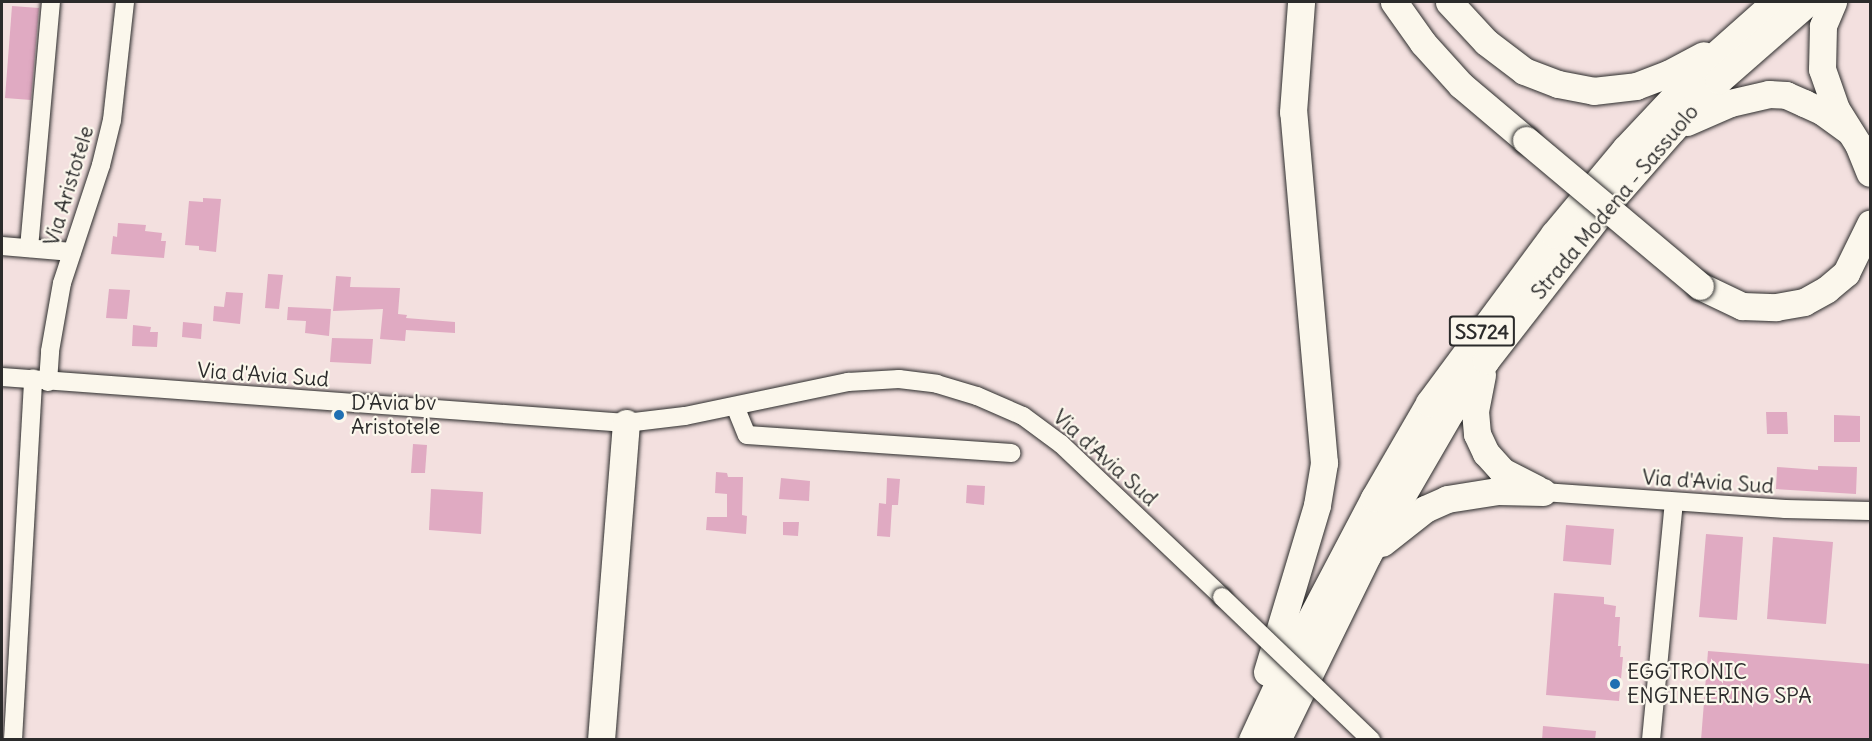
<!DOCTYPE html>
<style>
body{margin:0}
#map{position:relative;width:1872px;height:741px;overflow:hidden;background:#f3e0df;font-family:Delius,sans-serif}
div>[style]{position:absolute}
.building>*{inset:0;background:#e0aac2}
.roads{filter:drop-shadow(0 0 2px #2b2b2b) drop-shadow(0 0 2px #2b2b2b)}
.minor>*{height:18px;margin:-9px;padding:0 9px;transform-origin:9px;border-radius:9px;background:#fbf7ec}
.highway>*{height:27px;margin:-13.5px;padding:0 13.5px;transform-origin:13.5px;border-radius:13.5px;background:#fbf7ec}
.bridges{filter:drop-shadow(0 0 2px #2b2b2b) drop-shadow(0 0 2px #2b2b2b)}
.minor-bridge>*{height:18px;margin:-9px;padding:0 9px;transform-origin:9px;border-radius:9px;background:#fbf7ec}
.highway-bridge>*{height:27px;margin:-13.5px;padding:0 13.5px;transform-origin:13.5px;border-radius:13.5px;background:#fbf7ec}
.dots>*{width:16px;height:16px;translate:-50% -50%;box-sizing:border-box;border:3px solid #fbf7ec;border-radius:50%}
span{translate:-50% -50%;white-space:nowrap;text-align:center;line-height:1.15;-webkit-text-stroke:4.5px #fbf7ec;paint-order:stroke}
.shield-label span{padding:2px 4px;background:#fbf7ec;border:2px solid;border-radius:4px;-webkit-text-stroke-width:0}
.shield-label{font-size:20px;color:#2b2b2b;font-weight:700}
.street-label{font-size:21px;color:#2b2b2b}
.poi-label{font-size:21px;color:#2b2b2b}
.left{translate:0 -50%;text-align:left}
.frame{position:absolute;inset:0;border:3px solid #2b2b2b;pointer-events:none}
</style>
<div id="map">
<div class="building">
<i style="clip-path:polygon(12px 6px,39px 8px,31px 100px,5px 98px)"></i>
<i style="clip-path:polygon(203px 198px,221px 199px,216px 252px,199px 250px,199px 246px,185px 245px,189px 201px,203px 202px)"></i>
<i style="clip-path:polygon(118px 223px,146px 225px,145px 231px,162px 233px,161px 241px,166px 241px,164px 258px,111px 254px,113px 236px,117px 237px)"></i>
<i style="clip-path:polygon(268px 274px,283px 275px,279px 309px,265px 308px)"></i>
<i style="clip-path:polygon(336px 276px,351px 277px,350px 287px,400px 288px,398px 314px,407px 315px,406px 318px,455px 322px,455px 333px,406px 330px,405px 341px,380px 339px,383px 309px,333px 311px)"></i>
<i style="clip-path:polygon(109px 289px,130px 290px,127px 319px,106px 318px)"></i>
<i style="clip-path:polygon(226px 292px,243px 293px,240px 324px,213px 321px,214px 306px,224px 307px)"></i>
<i style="clip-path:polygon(288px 307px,331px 309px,329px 336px,305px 333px,306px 321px,287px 320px)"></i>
<i style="clip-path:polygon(183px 322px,202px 324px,201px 339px,182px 337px)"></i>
<i style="clip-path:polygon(133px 325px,151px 327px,150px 332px,158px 332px,157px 347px,132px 346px)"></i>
<i style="clip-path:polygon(332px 338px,373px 339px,371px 364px,330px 362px)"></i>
<i style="clip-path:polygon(1766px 412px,1787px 412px,1788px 434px,1767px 434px)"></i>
<i style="clip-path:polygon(1834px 415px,1860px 416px,1860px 442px,1834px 442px)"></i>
<i style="clip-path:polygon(413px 444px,427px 445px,425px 473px,411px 473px)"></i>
<i style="clip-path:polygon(1818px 466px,1857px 467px,1856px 494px,1776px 489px,1777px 467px,1818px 470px)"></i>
<i style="clip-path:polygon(716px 472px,727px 473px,728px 477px,743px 477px,742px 515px,747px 516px,746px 534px,706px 530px,707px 517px,727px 517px,727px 494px,715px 493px)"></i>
<i style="clip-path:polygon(781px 478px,810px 481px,809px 501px,779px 499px)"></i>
<i style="clip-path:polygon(887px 478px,900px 479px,898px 505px,892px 505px,890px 537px,877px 536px,879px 503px,886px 504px)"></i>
<i style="clip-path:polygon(967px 485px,985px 486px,984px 505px,966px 503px)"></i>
<i style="clip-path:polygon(431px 489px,483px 492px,481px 534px,429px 530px)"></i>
<i style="clip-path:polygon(783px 522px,799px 522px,798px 536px,783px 535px)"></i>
<i style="clip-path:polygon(1566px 525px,1614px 529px,1611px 565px,1563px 561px)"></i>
<i style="clip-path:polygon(1706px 534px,1743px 537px,1737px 620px,1699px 617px)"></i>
<i style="clip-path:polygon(1773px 537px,1833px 542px,1826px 624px,1767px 619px)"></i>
<i style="clip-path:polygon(1554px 593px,1604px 597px,1604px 604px,1616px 606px,1615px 617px,1620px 617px,1618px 646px,1621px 646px,1620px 657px,1623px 657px,1619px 701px,1546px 695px)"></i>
<i style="clip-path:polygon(1708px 651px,1870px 664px,1870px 740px,1701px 740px)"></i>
<i style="clip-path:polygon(1543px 726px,1596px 731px,1595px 740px,1542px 740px)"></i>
</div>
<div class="roads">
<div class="minor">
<i style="left:2px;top:246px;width:70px;rotate:4.9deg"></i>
<i style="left:29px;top:248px;width:247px;rotate:-84.9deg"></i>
<i style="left:2px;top:377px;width:626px;rotate:4.22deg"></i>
<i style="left:626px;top:423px;width:59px;rotate:-6.8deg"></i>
<i style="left:685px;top:416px;width:167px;rotate:-11.8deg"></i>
<i style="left:848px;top:382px;width:51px;rotate:-3.4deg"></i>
<i style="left:899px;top:379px;width:38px;rotate:7deg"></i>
<i style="left:937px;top:384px;width:42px;rotate:16.7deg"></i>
<i style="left:977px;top:396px;width:50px;rotate:23.5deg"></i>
<i style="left:1023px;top:416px;width:47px;rotate:36.4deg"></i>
<i style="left:1061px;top:444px;width:222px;rotate:43.5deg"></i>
<i style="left:48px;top:382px;width:31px;rotate:-86deg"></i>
<i style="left:50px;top:351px;width:69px;rotate:-80deg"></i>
<i style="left:62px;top:283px;width:124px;rotate:-71.7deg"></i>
<i style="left:101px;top:165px;width:46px;rotate:-76.3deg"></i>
<i style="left:112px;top:120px;width:119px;rotate:-83.7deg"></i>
<i style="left:735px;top:406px;width:31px;rotate:68deg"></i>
<i style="left:747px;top:435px;width:265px;rotate:3.9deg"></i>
<i style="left:1543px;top:492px;width:243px;rotate:4deg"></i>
<i style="left:1785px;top:509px;width:85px;rotate:1.3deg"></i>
<i style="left:13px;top:740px;width:362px;rotate:-86.8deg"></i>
<i style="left:1651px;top:740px;width:239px;rotate:-84.5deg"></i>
</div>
<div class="highway">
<i style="left:1394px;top:2px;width:50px;rotate:54.7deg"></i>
<i style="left:1423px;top:43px;width:57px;rotate:47.9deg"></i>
<i style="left:1461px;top:85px;width:85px;rotate:40.2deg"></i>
<i style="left:1449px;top:2px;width:54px;rotate:47.2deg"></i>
<i style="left:1486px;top:42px;width:48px;rotate:37.3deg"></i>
<i style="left:1524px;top:71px;width:36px;rotate:21deg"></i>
<i style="left:1558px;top:84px;width:36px;rotate:11deg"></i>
<i style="left:1593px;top:91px;width:43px;rotate:-6.6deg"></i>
<i style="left:1636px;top:86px;width:34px;rotate:-21deg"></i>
<i style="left:1668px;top:74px;width:40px;rotate:-28deg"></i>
<i style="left:1833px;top:2px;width:26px;rotate:113deg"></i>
<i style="left:1823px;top:26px;width:43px;rotate:91.3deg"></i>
<i style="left:1822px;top:69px;width:42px;rotate:70.7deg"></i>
<i style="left:1836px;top:109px;width:41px;rotate:57.8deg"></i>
<i style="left:1858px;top:144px;width:31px;rotate:68deg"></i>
<i style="left:1687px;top:122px;width:47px;rotate:-23.8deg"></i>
<i style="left:1730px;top:103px;width:40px;rotate:-13deg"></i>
<i style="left:1769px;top:94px;width:17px;rotate:3deg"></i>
<i style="left:1786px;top:95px;width:20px;rotate:24deg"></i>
<i style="left:1804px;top:103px;width:21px;rotate:25deg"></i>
<i style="left:1823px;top:112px;width:32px;rotate:36deg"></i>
<i style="left:1700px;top:286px;width:47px;rotate:25.5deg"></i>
<i style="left:1742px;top:306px;width:34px;rotate:2deg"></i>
<i style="left:1776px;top:307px;width:28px;rotate:-10deg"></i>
<i style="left:1804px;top:302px;width:26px;rotate:-29deg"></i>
<i style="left:1827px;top:289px;width:25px;rotate:-40deg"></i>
<i style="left:1846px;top:273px;width:55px;rotate:-63.9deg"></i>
<i style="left:1482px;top:375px;width:37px;rotate:101deg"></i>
<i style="left:1475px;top:411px;width:23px;rotate:85deg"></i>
<i style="left:1477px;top:434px;width:21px;rotate:65deg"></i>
<i style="left:1486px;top:453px;width:24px;rotate:48deg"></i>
<i style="left:1502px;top:471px;width:39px;rotate:27deg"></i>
<i style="left:1382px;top:543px;width:55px;rotate:-38.3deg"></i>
<i style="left:1425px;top:509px;width:24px;rotate:-24deg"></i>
<i style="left:1447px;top:499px;width:52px;rotate:-8.9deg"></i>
<i style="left:1498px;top:491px;width:45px;rotate:1.3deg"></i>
<i style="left:1267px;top:672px;width:174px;rotate:-73.3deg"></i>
<i style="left:1317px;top:505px;width:43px;rotate:-80.5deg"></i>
<i style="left:1324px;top:463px;width:352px;rotate:-95deg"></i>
<i style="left:1293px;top:112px;width:110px;rotate:-85.8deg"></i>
<i style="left:601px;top:740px;width:318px;rotate:-85.5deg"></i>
<i style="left:1252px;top:740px;width:88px;rotate:-65.2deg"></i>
<i style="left:1289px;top:660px;width:183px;rotate:-62.3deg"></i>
<i style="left:1374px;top:498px;width:110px;rotate:-59.9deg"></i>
<i style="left:1429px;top:403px;width:210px;rotate:-53.5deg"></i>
<i style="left:1554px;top:234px;width:111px;rotate:-50.1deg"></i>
<i style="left:1625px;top:149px;width:117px;rotate:-46.7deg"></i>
<i style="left:1705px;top:64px;width:94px;rotate:-41.5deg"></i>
<i style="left:1277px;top:740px;width:205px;rotate:-63.9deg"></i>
<i style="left:1367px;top:556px;width:165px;rotate:-59.9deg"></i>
<i style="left:1450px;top:413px;width:64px;rotate:-55.8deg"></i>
<i style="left:1486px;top:360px;width:202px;rotate:-52.1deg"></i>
<i style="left:1610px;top:201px;width:94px;rotate:-48.9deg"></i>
<i style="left:1672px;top:130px;width:69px;rotate:-46.8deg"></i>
<i style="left:1719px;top:80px;width:118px;rotate:-41.2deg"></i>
</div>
</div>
<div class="bridges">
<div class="minor-bridge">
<i style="left:1222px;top:597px;width:207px;rotate:43.8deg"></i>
</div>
<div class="highway-bridge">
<i style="left:1526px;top:140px;width:227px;rotate:40deg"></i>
</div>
</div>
<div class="dots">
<i style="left:339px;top:415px;background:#1f6fb2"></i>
<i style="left:1615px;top:684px;background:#1f6fb2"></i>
</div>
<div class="shield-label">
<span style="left:1482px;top:331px">SS724</span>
</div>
<div class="street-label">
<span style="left:69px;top:186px;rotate:-73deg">Via Aristotele</span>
<span style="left:1615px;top:202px;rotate:-50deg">Strada Modena - Sassuolo</span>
<span style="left:263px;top:375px;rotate:4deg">Via d'Avia Sud</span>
<span style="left:1105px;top:458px;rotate:42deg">Via d'Avia Sud</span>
<span style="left:1708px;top:482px;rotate:4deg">Via d'Avia Sud</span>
</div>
<div class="poi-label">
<span class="left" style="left:351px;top:415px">D'Avia bv<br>Aristotele</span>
<span class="left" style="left:1627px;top:684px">EGGTRONIC<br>ENGINEERING SPA</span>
</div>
<div class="frame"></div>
</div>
